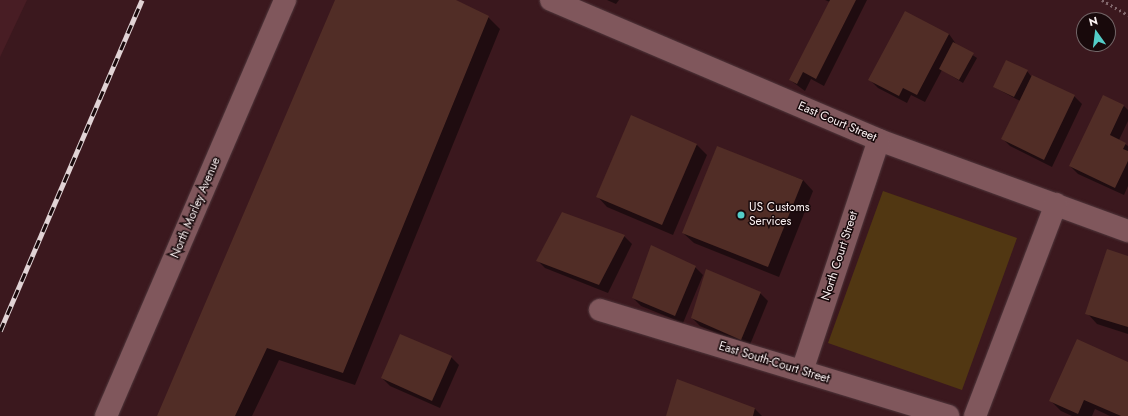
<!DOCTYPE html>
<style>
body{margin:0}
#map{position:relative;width:1128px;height:416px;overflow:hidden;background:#3b181e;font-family:Jost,sans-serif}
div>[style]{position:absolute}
.built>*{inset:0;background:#481d24}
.green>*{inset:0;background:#513712}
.shadow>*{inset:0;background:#0007}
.building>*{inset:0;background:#512d26}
.path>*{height:2.5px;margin-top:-1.25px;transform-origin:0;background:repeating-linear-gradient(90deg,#82686d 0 2px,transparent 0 5px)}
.roads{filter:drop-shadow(0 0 1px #50373c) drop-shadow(0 0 1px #50373c)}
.minor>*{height:22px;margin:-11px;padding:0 11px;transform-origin:11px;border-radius:11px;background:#80575c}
.rail>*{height:4.5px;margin-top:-2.25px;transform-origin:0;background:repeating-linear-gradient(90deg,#18090b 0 9px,#e1d3d5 0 18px);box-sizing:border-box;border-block:1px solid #e1d3d5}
.dots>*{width:11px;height:11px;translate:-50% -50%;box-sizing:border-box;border:2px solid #18090b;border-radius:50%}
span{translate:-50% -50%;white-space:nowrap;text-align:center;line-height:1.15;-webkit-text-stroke:3px #18090b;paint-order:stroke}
.street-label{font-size:12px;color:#fcf2f3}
.poi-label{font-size:12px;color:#fcf2f3}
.left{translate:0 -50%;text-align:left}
.north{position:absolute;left:1076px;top:12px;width:40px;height:40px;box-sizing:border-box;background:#18090b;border:1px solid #736668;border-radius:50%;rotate:346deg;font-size:11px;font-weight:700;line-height:16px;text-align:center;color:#fcf2f3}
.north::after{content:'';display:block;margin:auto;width:14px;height:18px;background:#54cdc8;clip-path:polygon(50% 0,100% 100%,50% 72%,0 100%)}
</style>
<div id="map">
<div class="built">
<i style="clip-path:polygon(0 0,27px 0,0 57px)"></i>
</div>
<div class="green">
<i style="clip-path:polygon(883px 191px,1017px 238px,962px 390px,828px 343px)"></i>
</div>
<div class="shadow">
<i style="clip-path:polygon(336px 0,453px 0,488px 17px,500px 29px,355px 385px,279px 360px,252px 416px,160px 416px)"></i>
<i style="clip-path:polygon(607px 0,619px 0,616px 4px)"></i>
<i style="clip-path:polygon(825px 0,867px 0,824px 86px,811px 79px,805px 91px,790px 80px,830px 2px)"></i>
<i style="clip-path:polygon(949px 34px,956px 44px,977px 58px,963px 83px,942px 70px,925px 102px,911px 95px,907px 103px,878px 88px,870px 80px)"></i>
<i style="clip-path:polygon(1027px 71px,1031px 76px,1074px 96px,1082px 104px,1052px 167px,1010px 146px,1002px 138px,1020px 101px,994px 87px)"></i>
<i style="clip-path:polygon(1124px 106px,1128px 110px,1128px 121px,1119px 140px,1128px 146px,1128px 186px,1124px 195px,1078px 174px,1070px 166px)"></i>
<i style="clip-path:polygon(631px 117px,697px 145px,707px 155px,673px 235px,607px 207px,597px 196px)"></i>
<i style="clip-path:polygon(717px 147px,803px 180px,813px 191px,779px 277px,694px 243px,683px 233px)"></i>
<i style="clip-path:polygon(562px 214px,624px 236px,632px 244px,608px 293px,545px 268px,537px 260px)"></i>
<i style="clip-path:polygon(1128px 257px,1128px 334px,1097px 324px,1087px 313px)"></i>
<i style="clip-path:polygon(695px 267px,703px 275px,683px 323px,641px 306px,633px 298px)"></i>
<i style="clip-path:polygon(760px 293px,768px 301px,749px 347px,700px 326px,692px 318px)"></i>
<i style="clip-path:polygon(451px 357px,459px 365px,440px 408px,390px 386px,382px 378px)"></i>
<i style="clip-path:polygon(1128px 363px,1128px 416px,1110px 416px,1095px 409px,1092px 416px,1072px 416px,1061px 411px,1051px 401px)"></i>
<i style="clip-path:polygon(678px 381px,755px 409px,762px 416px,667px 416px)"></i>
</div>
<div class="building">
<i style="clip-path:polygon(335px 0,456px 0,489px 16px,343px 373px,267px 348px,235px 416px,157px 416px)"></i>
<i style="clip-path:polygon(830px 0,856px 0,816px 79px,803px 72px,797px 84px,789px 80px)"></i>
<i style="clip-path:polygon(905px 11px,949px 34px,917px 95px,903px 88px,899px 96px,868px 80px)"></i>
<i style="clip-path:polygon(953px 42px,974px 53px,959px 80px,939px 69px)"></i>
<i style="clip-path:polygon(1006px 60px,1028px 70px,1014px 97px,993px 87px)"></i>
<i style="clip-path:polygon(1032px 75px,1075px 95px,1044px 160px,1001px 139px)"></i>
<i style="clip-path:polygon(1103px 95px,1124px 105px,1110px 135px,1126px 143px,1123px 149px,1128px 151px,1128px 161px,1115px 188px,1069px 166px)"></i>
<i style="clip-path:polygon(631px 115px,697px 144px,662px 225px,596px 197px)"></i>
<i style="clip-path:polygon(717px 146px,803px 180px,768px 267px,682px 233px)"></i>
<i style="clip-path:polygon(562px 212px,625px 235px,599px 285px,536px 261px)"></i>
<i style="clip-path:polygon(651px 245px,696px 266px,675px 316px,632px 298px)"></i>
<i style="clip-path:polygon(1107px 249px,1128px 256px,1128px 327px,1085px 314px)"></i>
<i style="clip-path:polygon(706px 269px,761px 292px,741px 340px,691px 318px)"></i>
<i style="clip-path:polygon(400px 334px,452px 356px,432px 401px,381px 378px)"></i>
<i style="clip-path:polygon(1077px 339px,1128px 362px,1128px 416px,1121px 416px,1084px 400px,1078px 414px,1049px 401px)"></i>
<i style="clip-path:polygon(677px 379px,755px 408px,753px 416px,666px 416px)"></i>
</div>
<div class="path">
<i style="left:1102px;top:0;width:30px;rotate:30deg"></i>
</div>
<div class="roads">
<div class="minor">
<i style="left:551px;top:0;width:357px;rotate:23.1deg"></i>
<i style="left:879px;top:140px;width:265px;rotate:20.1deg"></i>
<i style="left:600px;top:310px;width:364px;rotate:16.9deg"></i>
<i style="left:802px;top:371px;width:243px;rotate:-71.6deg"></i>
<i style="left:106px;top:416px;width:453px;rotate:-66.7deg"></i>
<i style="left:975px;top:416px;width:227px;rotate:-69.1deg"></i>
</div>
</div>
<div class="rail">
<i style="left:0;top:331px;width:360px;rotate:-66.8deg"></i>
</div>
<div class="dots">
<i style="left:741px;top:215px;background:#54cdc8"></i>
</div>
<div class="street-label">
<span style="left:837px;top:122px;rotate:23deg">East Court Street</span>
<span style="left:196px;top:208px;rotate:-67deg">North Morley Avenue</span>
<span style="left:840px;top:256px;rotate:-72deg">North Court Street</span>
<span style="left:774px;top:363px;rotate:17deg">East South-Court Street</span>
</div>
<div class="poi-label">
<span class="left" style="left:749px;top:215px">US Customs<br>Services</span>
</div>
<div class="north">N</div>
</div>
